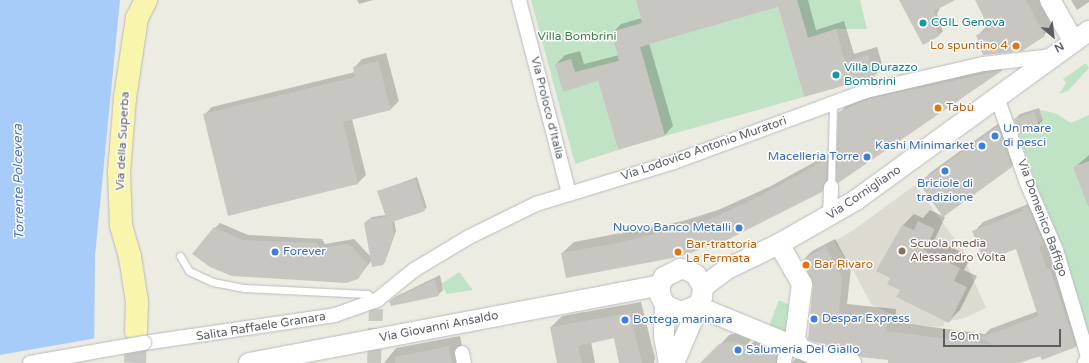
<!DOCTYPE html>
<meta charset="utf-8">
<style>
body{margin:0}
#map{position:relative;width:1089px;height:363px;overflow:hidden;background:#edece3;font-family:"Varela Round",sans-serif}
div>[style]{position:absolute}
.education>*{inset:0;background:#dddbd1}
.green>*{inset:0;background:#c1e3c5}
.water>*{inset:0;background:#a7ccf9}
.pier>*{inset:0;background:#edece3}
.shadow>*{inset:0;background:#0003}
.building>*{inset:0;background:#c8c6c0}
.street-tunnel>*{height:14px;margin-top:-7px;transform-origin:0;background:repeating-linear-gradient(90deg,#c8c8c3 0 14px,transparent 0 21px)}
.primary-tunnel>*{height:22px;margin-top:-11px;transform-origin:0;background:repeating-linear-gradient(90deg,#c8c8c3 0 22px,transparent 0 33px)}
.roads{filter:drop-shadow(0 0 1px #b8babe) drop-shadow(0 0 1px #b8babe)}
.lane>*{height:7px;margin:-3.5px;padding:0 3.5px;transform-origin:3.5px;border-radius:3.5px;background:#fff}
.street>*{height:14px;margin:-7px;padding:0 7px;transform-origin:7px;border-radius:7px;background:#fff}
.secondary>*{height:20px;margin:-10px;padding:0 10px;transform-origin:10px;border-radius:10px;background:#fff}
.primary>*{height:22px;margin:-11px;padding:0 11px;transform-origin:11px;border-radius:11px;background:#f9f5ac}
.bridges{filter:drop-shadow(0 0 1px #b8babe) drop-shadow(0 0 1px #b8babe)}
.street-bridge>*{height:14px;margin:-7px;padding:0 7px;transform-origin:7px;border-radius:7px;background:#fff}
.dots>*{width:11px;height:11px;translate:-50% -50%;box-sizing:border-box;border:2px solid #fff;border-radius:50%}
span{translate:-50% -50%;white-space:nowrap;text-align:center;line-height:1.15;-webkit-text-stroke:3px #fff;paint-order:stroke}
.culture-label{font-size:12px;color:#0d838f}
.left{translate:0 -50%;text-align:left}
.park-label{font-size:12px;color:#3b8246}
.food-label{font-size:12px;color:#c56008}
.right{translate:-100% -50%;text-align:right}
.street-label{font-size:12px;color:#5b5e63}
.shop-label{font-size:12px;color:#366cbe}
.education-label{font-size:12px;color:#785e54}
.water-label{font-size:13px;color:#4c75ba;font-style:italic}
.north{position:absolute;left:1033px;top:16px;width:40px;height:40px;-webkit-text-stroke:3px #fff;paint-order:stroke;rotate:152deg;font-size:11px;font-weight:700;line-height:16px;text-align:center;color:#5b5e63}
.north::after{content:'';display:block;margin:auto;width:14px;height:18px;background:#5b5e63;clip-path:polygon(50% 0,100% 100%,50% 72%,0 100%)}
.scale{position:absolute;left:943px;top:329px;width:118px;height:18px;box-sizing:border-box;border:2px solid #5b5e63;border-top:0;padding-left:5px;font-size:12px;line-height:14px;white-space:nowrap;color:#5b5e63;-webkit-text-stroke:3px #fff;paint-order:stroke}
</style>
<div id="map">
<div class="education">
<i style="clip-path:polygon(915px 185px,971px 261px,967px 265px,986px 308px,965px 318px,945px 322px,943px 327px,913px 325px,871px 304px,855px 274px,834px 241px,852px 231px)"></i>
</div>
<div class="green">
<i style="clip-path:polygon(531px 0,636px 0,642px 23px,611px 33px,619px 61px,594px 67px,618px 150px,575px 164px)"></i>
<i style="clip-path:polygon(797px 0,860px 0,867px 29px,836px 29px,808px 38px)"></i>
<i style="clip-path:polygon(778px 7px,804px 97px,665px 136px,640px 47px)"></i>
<i style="clip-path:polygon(1086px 63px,1089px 68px,1068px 91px,1059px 94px,1066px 83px,1063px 79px)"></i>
<i style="clip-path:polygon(1040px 110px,1055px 113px,1071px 123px,1089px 115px,1089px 336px,1019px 135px,1043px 119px)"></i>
<i style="clip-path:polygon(459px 272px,473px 290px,447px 294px,441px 284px)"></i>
<i style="clip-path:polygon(779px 300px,796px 308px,789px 341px,767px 331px)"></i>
</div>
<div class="water">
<i style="clip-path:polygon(0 0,120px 0,95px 256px,94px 363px,0 363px)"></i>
</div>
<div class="pier">
<i style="clip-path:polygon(97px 338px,96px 363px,0 363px,0 355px)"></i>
</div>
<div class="shadow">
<i style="clip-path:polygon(357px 0,373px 0,359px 4px)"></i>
<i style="clip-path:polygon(637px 0,808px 0,816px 30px,844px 21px,854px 54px,877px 47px,883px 67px,874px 76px,805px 96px,778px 5px,649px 43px,673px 126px,665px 135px,599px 80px,564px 90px,556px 64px,565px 55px,580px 51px,584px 64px,619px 55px,612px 33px,621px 24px,642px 18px)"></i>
<i style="clip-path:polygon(900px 0,944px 0,937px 14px,943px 31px,938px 36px)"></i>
<i style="clip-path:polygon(976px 0,1045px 0,1057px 22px,1044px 35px,977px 36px,988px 25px)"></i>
<i style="clip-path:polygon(1071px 0,1089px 0,1089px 2px,1077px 10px)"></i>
<i style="clip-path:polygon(386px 53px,399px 101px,391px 109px,352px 119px,366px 175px,357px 184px,204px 115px,212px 107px,355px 72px,354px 68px,362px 59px)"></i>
<i style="clip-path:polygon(1011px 60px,1002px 70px,839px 182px,837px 168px,833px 179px,822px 191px,726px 239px,562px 253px,574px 242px,683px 221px,718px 210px,771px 186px,838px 149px,839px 113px,850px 102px)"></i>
<i style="clip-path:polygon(1039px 108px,1043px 120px,1038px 125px,1015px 119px,1020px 114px)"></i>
<i style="clip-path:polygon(1009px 116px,1023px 155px,1012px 166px,943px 215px,920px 183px,931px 172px)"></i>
<i style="clip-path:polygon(1089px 155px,1089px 205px,1074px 168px)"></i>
<i style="clip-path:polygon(417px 177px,427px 208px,394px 220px,396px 231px,385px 262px,383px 264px,372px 260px,358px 278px,232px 275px,215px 228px,220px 223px,248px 235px,322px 239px,325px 244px,354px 239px,371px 257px,365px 223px,372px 217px,386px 215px,379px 191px)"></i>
<i style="clip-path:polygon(1032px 199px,1085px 337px,1076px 346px,1016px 363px,889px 363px,889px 359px,861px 356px,814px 285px,803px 260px,812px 251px,835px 239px,851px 268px,847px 304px,896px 309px,895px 322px,985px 334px,990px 329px,1038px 311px,1017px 247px,974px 232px,983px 222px,1026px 205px)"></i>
<i style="clip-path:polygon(930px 210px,945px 217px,935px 239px,971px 257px,964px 270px,977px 276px,960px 310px,949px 321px,901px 290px,892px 278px,877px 270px,903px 225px,914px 214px,923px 218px)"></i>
<i style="clip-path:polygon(440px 275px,443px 290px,438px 295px,390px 301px,395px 297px)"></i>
<i style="clip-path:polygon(641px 302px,655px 358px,654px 363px,620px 363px,614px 337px,591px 342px,595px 363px,558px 363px,551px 327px,562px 316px)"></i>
<i style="clip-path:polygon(741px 332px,754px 336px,732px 363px,704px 363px,729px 335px)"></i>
<i style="clip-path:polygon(460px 336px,465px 363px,384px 363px,396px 348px)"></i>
<i style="clip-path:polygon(759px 337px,783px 353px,792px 362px,803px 353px,833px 363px,746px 363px,749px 346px)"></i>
</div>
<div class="building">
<i style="clip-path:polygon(636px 0,797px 0,808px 38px,836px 29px,845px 62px,868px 55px,875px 77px,804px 97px,778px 7px,640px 47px,665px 136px,618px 150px,598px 81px,563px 92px,555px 64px,571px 59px,575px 72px,619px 61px,611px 32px,642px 23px)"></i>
<i style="clip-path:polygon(899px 0,955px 0,934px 11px,936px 16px,932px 18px,939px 36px,923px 45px)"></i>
<i style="clip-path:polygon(975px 0,1026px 0,1045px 36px,1022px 51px,983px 55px,976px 35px,990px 30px)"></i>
<i style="clip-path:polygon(378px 61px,391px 110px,343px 122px,358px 184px,228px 216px,203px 114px,355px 77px,353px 67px)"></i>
<i style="clip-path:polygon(1003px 70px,838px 183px,836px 180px,838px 112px,868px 99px)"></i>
<i style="clip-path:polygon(1034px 112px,1039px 126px,1019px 135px,1014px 119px)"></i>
<i style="clip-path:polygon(998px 126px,1012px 167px,943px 217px,919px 183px)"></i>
<i style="clip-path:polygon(827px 159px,826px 180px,822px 192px,727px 240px,678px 257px,566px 278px,561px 253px,622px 242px,706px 221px,758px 197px)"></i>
<i style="clip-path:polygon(1089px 161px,1089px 206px,1088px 206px,1073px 167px)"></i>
<i style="clip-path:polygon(415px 179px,425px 211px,392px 222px,394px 234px,385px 261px,383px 265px,372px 267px,364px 223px,369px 219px,386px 217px,377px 191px)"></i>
<i style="clip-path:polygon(1028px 206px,1044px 245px,1039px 247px,1047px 270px,1050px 269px,1076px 347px,1042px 360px,1040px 356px,1019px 363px,888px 363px,888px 360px,860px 357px,854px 352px,808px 340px,813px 285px,802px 260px,826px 247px,842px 278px,839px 313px,888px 318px,886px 331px,994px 345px,979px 338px,1038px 316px,1016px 249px,984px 261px,972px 231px,1023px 211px,1021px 208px)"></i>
<i style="clip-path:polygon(918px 221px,935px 229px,924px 250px,960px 268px,954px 281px,967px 287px,949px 323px,896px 297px,900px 290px,887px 284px,890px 278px,876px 271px,902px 225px,914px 230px)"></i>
<i style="clip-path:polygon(214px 227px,243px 240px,317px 243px,320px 248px,349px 244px,368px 264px,358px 279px,346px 283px,232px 276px,210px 267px,192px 254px)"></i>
<i style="clip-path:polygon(435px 279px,439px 296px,391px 306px,389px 301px)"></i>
<i style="clip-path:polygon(630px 313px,642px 363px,619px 363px,614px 338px,578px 346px,582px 363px,557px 363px,550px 327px)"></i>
<i style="clip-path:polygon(731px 341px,777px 353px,776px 363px,700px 363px,719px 344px)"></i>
<i style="clip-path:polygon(449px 346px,452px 363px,395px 363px,395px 357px)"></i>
</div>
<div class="street-tunnel">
<i style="left:374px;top:363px;width:54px;rotate:-87.9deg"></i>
</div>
<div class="primary-tunnel">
<i style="left:135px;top:363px;width:32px;rotate:-88deg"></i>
</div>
<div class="roads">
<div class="lane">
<i style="left:831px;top:187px;width:84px;rotate:-88.6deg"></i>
<i style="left:180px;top:256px;width:17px;rotate:59deg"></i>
<i style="left:189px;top:271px;width:26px;rotate:25deg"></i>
<i style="left:213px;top:282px;width:32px;rotate:11deg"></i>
<i style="left:244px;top:288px;width:123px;rotate:2.8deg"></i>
<i style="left:367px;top:294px;width:10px;rotate:29deg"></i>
</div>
<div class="street">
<i style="left:519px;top:0;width:200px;rotate:75.5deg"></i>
<i style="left:997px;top:97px;width:91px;rotate:70.8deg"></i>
<i style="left:1027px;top:183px;width:73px;rotate:66.6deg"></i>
<i style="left:1056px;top:250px;width:112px;rotate:73.3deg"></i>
<i style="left:1088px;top:357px;width:7px;rotate:117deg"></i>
<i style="left:830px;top:217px;width:30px;rotate:-88deg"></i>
<i style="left:144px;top:343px;width:193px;rotate:-8.3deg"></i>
<i style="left:335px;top:315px;width:45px;rotate:-19.7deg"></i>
<i style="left:377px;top:300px;width:48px;rotate:-39deg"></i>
<i style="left:414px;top:270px;width:64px;rotate:-31deg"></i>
<i style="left:469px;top:237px;width:75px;rotate:-26.2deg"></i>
<i style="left:536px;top:204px;width:144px;rotate:-16.9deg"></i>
<i style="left:674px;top:162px;width:205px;rotate:-20.3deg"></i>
<i style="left:866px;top:91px;width:120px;rotate:-13deg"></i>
<i style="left:983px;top:64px;width:70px;rotate:-6.5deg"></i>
<i style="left:462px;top:353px;width:10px;rotate:79deg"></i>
<i style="left:784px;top:363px;width:19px;rotate:-81deg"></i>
</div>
<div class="secondary">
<i style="left:1050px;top:0;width:48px;rotate:60.3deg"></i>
<i style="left:779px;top:244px;width:46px;rotate:60.1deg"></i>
<i style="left:802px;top:284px;width:55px;rotate:97.3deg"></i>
<i style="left:795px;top:339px;width:11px;rotate:63deg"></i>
<i style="left:703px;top:287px;width:30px;rotate:-37deg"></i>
<i style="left:727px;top:269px;width:58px;rotate:-25.7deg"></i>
<i style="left:779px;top:244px;width:89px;rotate:-29.7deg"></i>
<i style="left:856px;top:200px;width:288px;rotate:-36deg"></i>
<i style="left:665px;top:305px;width:31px;rotate:92deg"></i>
<i style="left:664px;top:336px;width:27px;rotate:80deg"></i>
<i style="left:696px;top:306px;width:126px;rotate:22.3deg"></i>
<i style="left:813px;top:354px;width:39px;rotate:13deg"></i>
<i style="left:249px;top:363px;width:418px;rotate:-10.7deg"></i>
<i style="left:674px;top:363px;width:72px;rotate:-67deg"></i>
<i style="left:702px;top:297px;width:10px;rotate:-84deg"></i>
<i style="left:703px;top:287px;width:14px;rotate:-120deg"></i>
<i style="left:696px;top:275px;width:9px;rotate:-148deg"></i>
<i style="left:688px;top:270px;width:8px;rotate:-173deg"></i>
<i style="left:680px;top:269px;width:18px;rotate:153deg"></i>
<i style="left:664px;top:277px;width:9px;rotate:117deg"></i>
<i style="left:660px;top:285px;width:10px;rotate:90deg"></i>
<i style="left:660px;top:295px;width:11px;rotate:63deg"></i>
<i style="left:665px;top:305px;width:17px;rotate:24deg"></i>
<i style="left:681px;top:312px;width:16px;rotate:-22deg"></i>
</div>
<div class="primary">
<i style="left:136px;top:331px;width:29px;rotate:-88deg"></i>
<i style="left:137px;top:302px;width:46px;rotate:-98.8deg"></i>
<i style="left:130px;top:257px;width:33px;rotate:-106deg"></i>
<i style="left:121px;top:225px;width:53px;rotate:-92.2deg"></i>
<i style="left:119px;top:172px;width:74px;rotate:-85.4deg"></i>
<i style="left:125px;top:98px;width:81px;rotate:-81.5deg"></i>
<i style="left:137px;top:18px;width:20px;rotate:-63deg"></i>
</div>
</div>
<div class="bridges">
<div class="street-bridge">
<i style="left:30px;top:363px;width:116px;rotate:-10deg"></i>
</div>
</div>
<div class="dots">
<i style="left:923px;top:23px;background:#0f9aa8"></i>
<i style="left:1016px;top:46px;background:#e8710a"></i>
<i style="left:836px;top:75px;background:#0f9aa8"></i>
<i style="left:938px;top:108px;background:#e8710a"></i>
<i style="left:995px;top:136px;background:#3f7fe0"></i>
<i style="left:982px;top:146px;background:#3f7fe0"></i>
<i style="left:867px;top:157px;background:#3f7fe0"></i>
<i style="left:945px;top:171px;background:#3f7fe0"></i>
<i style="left:739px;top:228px;background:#3f7fe0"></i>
<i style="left:902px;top:251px;background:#8d6e63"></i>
<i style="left:275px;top:252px;background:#3f7fe0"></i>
<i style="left:678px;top:252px;background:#e8710a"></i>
<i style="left:806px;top:265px;background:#e8710a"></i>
<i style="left:814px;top:319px;background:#3f7fe0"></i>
<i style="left:625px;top:320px;background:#3f7fe0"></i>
<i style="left:738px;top:350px;background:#3f7fe0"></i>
</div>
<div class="culture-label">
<span class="left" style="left:931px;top:23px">CGIL Genova</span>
<span class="left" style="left:844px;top:75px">Villa Durazzo<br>Bombrini</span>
</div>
<div class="park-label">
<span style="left:577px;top:37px">Villa Bombrini</span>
</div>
<div class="food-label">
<span class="right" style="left:1008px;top:46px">Lo spuntino 4</span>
<span class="left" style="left:946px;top:108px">Tabù</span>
<span class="left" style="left:686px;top:252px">Bar-trattoria<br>La Fermata</span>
<span class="left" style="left:814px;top:265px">Bar Rivaro</span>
</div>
<div class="street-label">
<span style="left:547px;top:108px;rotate:76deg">Via Proloco d'Italia</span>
<span style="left:123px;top:141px;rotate:-87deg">Via della Superba</span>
<span style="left:704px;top:149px;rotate:-19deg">Via Lodovico Antonio Muratori</span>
<span style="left:864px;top:193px;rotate:-34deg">Via Cornigliano</span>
<span style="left:1042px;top:218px;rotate:70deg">Via Domenico Baffigo</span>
<span style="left:261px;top:327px;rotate:-9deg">Salita Raffaele Granara</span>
<span style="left:439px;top:327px;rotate:-11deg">Via Giovanni Ansaldo</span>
</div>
<div class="shop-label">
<span class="left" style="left:1003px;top:136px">Un mare<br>di pesci</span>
<span class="right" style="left:974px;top:146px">Kashi Minimarket</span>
<span class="right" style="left:859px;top:157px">Macelleria Torre</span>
<span style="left:945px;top:191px">Briciole di<br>tradizione</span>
<span class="right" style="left:731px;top:228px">Nuovo Banco Metalli</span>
<span class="left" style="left:283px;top:252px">Forever</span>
<span class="left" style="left:822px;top:319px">Despar Express</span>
<span class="left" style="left:633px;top:320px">Bottega marinara</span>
<span class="left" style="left:746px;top:350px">Salumeria Del Giallo</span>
</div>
<div class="education-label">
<span class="left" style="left:910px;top:251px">Scuola media<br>Alessandro Volta</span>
</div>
<div class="water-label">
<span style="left:19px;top:182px;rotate:-91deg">Torrente Polcevera</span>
</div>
<div class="north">N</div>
<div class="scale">50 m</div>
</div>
